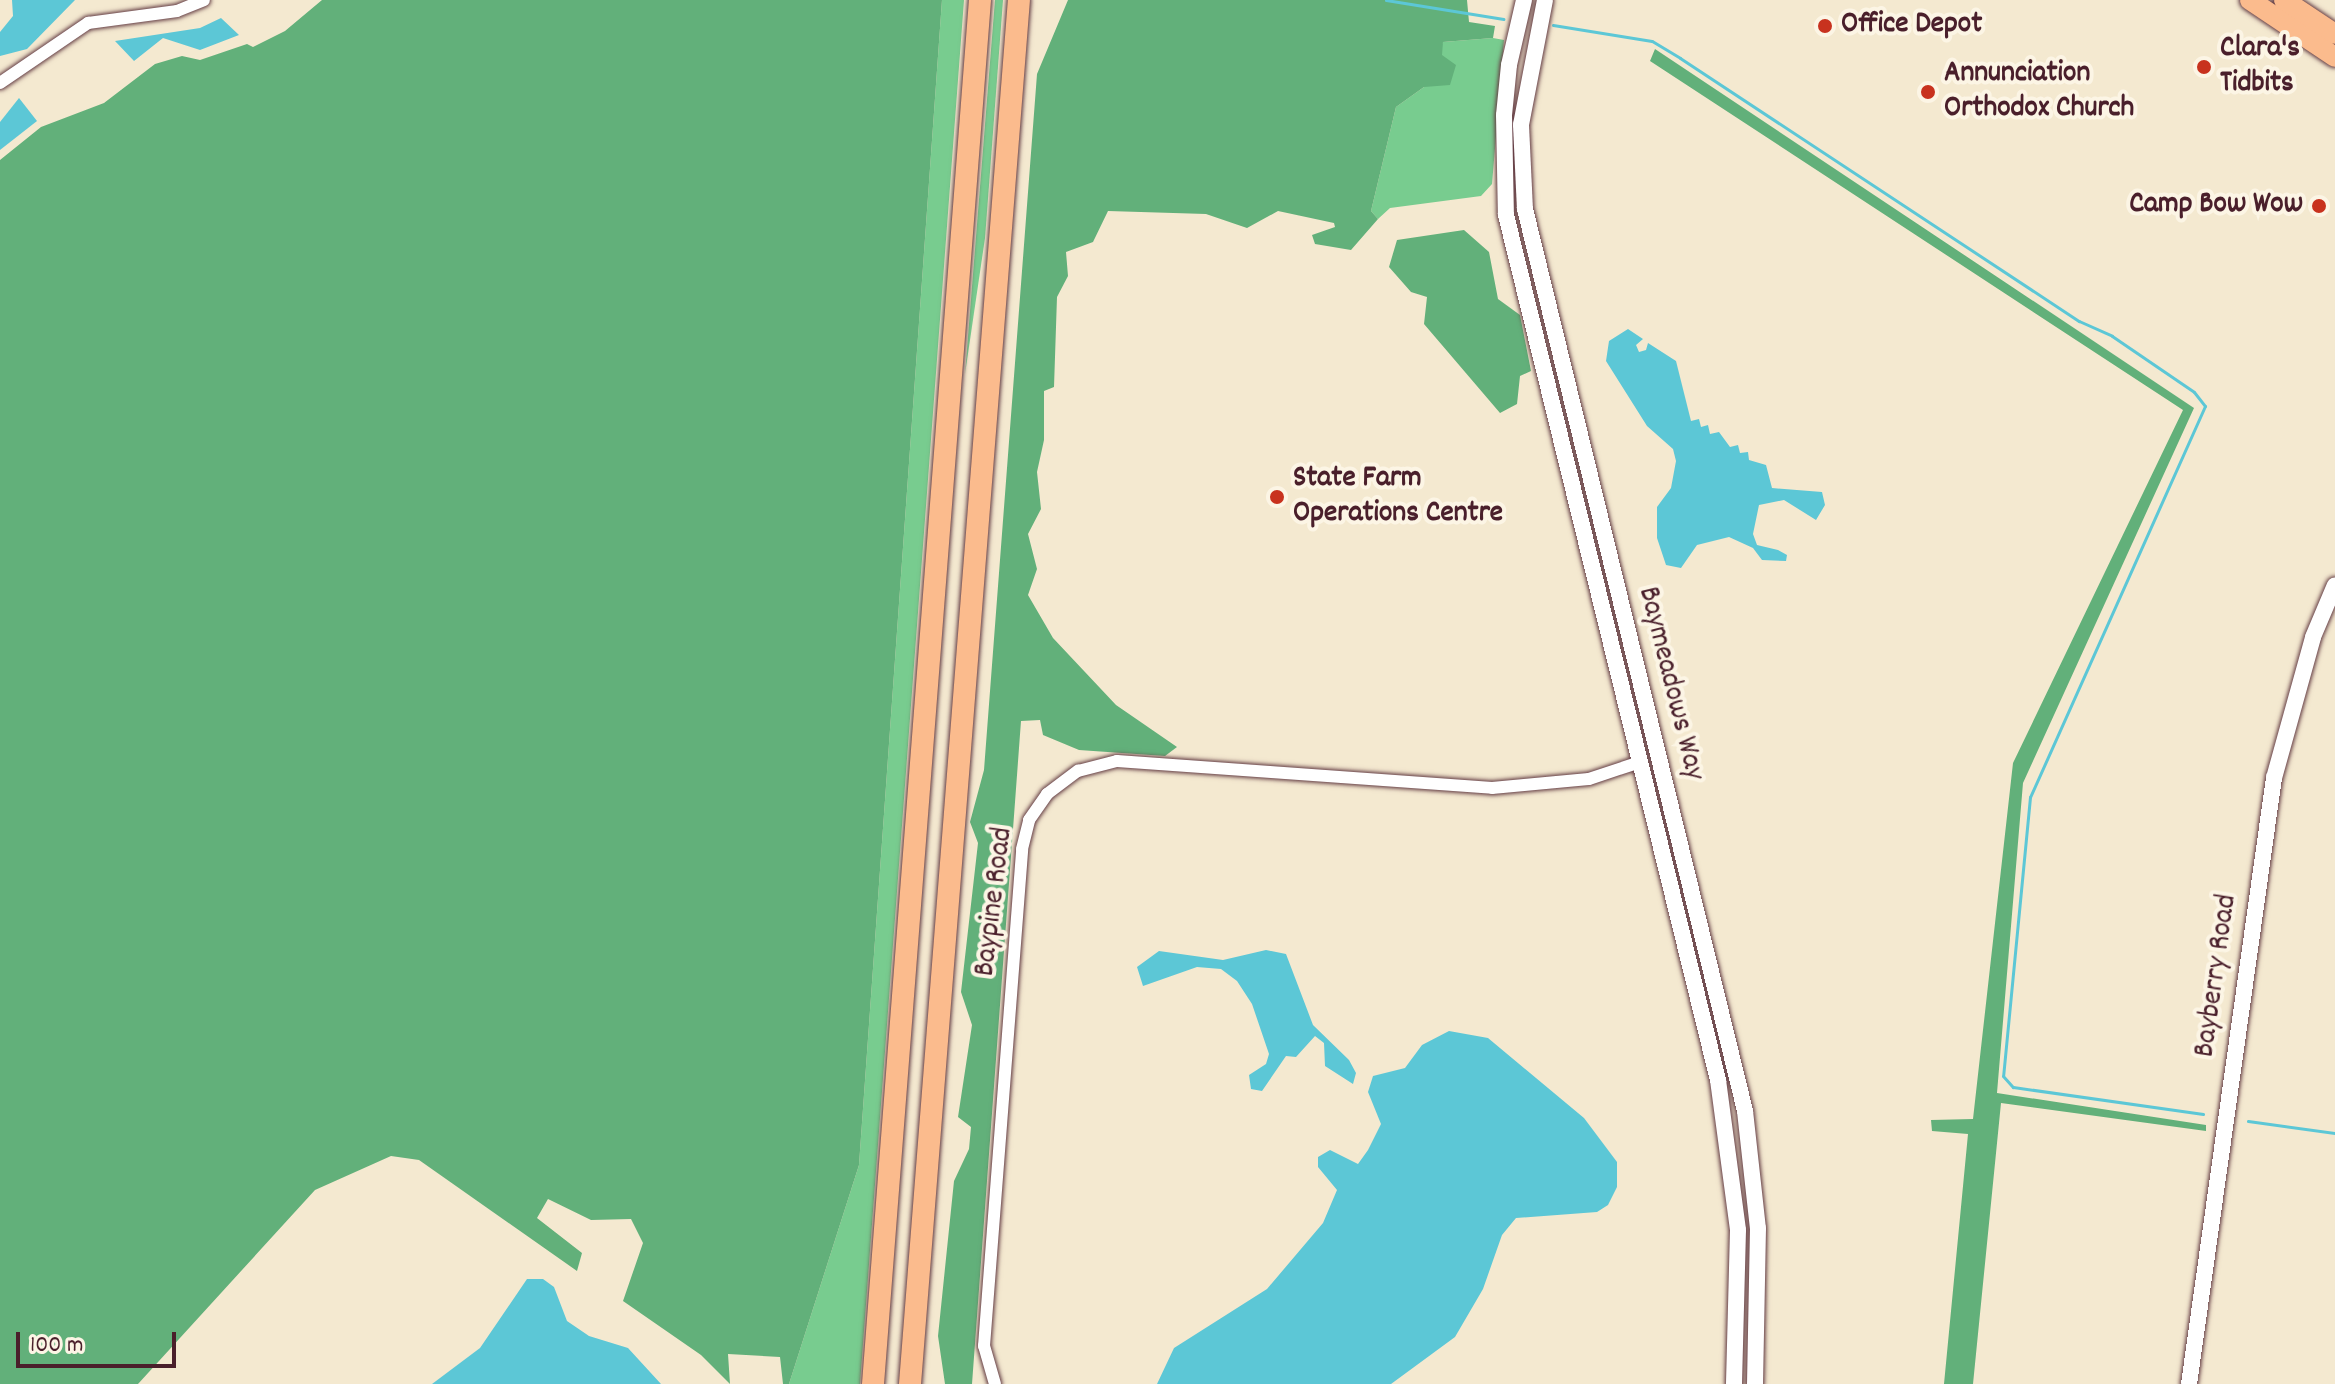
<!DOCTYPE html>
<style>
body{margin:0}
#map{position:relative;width:2335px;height:1384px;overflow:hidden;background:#f4e9d0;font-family:Dekko,sans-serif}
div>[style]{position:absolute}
.green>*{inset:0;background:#78cc8f}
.forest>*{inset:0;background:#62b07a}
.water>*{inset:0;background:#5cc7d6}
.stream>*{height:3px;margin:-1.5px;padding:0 1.5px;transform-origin:1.5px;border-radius:1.5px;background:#5cc7d6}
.roads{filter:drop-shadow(0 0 2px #643d44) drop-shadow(0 0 2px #643d44)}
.minor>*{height:12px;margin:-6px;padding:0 6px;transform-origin:6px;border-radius:6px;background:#fff}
.tertiary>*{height:16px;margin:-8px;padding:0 8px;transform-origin:8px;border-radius:8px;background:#fff}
.primary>*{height:20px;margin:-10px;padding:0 10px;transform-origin:10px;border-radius:10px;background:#fbbb8d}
.motorway>*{height:22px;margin:-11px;padding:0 11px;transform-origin:11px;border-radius:11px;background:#fbbb8d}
.dots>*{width:22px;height:22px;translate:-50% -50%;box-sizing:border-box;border:4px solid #fcf5e5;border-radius:50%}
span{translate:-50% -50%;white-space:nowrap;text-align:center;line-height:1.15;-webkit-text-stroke:8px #fcf5e5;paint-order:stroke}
.poi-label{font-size:30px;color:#4a1f2b;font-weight:700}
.left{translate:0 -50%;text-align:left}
.right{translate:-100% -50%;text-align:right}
.street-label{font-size:30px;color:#4a1f2b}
.scale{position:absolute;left:16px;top:1332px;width:160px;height:36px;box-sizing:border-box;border:4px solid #4a1f2b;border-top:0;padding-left:10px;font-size:24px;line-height:28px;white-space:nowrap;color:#4a1f2b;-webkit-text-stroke:6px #fcf5e5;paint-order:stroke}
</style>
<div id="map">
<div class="green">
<i style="clip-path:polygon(942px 0,964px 0,860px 1384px,789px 1384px,859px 1165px)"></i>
<i style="clip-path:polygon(995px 0,1003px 0,985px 238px,965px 374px)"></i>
<i style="clip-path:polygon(1493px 38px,1504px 40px,1492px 184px,1481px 196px,1390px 208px,1378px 219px,1371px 211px,1396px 107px,1424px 87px,1443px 42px)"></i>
</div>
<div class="forest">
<i style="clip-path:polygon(322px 0,942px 0,859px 1165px,789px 1384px,783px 1384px,780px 1357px,728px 1354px,730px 1384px,701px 1355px,623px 1301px,643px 1243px,631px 1219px,591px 1220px,548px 1199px,537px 1218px,582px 1253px,577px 1271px,419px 1160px,391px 1156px,315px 1190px,138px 1384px,0 1384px,0 160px,41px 127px,104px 103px,155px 64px,182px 56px,200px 60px,247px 44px,253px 47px,285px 31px)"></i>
<i style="clip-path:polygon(1068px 0,1467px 0,1469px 22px,1495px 26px,1493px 38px,1443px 42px,1442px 55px,1456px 65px,1450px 85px,1424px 87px,1396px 107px,1371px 211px,1378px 219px,1351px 250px,1315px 244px,1312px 235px,1335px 227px,1334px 223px,1278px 211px,1247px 228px,1206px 214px,1108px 211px,1093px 242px,1066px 252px,1068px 276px,1057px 297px,1054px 387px,1044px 391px,1044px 440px,1037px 472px,1041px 509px,1028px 534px,1037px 569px,1028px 595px,1053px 638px,1116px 705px,1177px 747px,1165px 756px,1079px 750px,1043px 735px,1040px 720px,1021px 721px,972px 1384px,945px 1384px,938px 1336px,954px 1181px,969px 1149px,971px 1127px,958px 1117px,972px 1025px,961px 992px,978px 843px,970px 822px,984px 770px,1037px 74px)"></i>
<i style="clip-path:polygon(1655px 49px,2194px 408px,2023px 783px,1997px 1093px,2206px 1125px,2206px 1131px,2001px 1103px,1973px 1384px,1944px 1384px,1968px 1134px,1932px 1131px,1931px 1120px,1973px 1119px,2013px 763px,2183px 410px,1650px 61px)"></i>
<i style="clip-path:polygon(1464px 230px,1489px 252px,1498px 299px,1520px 315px,1531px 371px,1520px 376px,1517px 404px,1500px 413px,1424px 324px,1427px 297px,1411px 292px,1389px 267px,1397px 240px)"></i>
</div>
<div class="water">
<i style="clip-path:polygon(12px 0,75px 0,27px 49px,0 56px,0 32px,13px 16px)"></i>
<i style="clip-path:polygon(221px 18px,239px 35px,200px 50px,163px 38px,134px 61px,115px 41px,200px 28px)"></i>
<i style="clip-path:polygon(19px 98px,37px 121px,0 150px,0 122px)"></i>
<i style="clip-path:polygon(1628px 329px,1643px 339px,1636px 345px,1639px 352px,1646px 350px,1648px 343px,1676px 361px,1691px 421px,1699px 419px,1701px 427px,1708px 425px,1710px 434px,1719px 432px,1730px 447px,1738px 445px,1740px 453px,1748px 452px,1749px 460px,1766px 465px,1772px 488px,1822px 492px,1825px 505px,1816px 520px,1784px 500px,1759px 505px,1753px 534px,1757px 545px,1778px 550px,1787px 555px,1786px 561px,1762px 560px,1753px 548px,1729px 537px,1697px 545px,1681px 568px,1666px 565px,1657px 538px,1657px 507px,1671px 488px,1676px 461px,1673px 449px,1647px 426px,1606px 361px,1609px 341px)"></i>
<i style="clip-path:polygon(1159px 951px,1223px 960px,1266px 950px,1286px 954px,1313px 1025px,1349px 1060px,1356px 1073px,1353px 1084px,1325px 1066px,1324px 1043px,1315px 1036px,1296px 1057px,1286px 1056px,1262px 1091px,1251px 1089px,1249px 1075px,1266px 1064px,1269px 1054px,1252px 1004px,1237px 981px,1221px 969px,1197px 967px,1143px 986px,1137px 967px)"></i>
<i style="clip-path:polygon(1449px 1031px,1488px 1038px,1584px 1118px,1617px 1162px,1617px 1187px,1608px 1205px,1597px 1212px,1516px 1218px,1502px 1235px,1483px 1289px,1455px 1337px,1391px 1384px,1157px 1384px,1174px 1348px,1267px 1289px,1323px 1223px,1337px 1190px,1318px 1167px,1318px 1157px,1330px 1150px,1358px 1164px,1368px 1150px,1381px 1124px,1368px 1092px,1373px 1076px,1405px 1068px,1422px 1045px)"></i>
<i style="clip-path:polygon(527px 1279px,543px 1279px,554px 1287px,567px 1321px,589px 1336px,628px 1348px,661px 1384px,432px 1384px,480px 1348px)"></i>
</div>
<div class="stream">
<i style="left:1386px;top:0;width:119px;rotate:9.2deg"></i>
<i style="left:1553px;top:25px;width:100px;rotate:9.2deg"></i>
<i style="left:1652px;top:41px;width:33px;rotate:31deg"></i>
<i style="left:1680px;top:58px;width:478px;rotate:33.4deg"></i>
<i style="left:2079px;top:321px;width:36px;rotate:24deg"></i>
<i style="left:2112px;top:336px;width:99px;rotate:34.3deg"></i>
<i style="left:2194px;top:392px;width:18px;rotate:52deg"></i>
<i style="left:2205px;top:406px;width:428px;rotate:114.1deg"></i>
<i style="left:2030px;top:797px;width:280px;rotate:95.5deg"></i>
<i style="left:2003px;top:1076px;width:15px;rotate:48deg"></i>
<i style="left:2013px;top:1087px;width:192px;rotate:8.1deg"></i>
<i style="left:2248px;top:1121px;width:88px;rotate:7.9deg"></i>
</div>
<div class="roads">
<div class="minor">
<i style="left:0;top:83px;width:107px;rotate:-34.3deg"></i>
<i style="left:88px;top:23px;width:90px;rotate:-7.7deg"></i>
<i style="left:177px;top:11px;width:29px;rotate:-22deg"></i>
<i style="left:995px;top:1384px;width:40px;rotate:-106deg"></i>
<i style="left:984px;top:1346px;width:498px;rotate:-85.6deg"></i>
<i style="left:1022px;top:849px;width:30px;rotate:-76deg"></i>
<i style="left:1029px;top:820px;width:32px;rotate:-55deg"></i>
<i style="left:1047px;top:794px;width:39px;rotate:-37deg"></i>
<i style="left:1078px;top:771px;width:40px;rotate:-14.4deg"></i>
<i style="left:1117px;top:761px;width:376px;rotate:4.1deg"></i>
<i style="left:1492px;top:788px;width:97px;rotate:-5.3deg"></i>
<i style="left:1589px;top:779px;width:54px;rotate:-18.4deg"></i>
</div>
<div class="tertiary">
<i style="left:1524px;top:0;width:67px;rotate:103deg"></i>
<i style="left:1509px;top:65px;width:50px;rotate:95.7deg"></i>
<i style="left:1504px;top:115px;width:100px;rotate:88.9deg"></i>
<i style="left:1506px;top:215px;width:891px;rotate:76.23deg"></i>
<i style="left:1718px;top:1080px;width:151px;rotate:82.4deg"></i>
<i style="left:1738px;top:1230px;width:154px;rotate:91.5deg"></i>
<i style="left:1545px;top:0;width:127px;rotate:100.9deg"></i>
<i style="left:1521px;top:125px;width:84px;rotate:87.3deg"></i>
<i style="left:1525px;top:209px;width:928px;rotate:76.29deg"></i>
<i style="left:1745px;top:1111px;width:118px;rotate:83.7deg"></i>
<i style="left:1758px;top:1228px;width:156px;rotate:91.1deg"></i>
<i style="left:2189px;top:1384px;width:612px;rotate:-82.02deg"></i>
<i style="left:2274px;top:778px;width:146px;rotate:-74.5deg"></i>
<i style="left:2313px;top:637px;width:56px;rotate:-67.1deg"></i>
</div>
<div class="primary">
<i style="left:2250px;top:0;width:102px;rotate:33.8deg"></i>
<i style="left:2284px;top:0;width:61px;rotate:33.7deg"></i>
</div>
<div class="motorway">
<i style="left:873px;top:1384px;width:1388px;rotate:-85.58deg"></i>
<i style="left:910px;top:1384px;width:1388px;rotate:-85.5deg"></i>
</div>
</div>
<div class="dots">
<i style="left:1825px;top:26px;background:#c8321e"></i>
<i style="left:2204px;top:67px;background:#c8321e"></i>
<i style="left:1928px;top:92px;background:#c8321e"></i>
<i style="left:2319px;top:206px;background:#c8321e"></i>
<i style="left:1277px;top:497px;background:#c8321e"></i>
</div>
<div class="poi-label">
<span class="left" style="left:1841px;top:26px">Office Depot</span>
<span class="left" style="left:2220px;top:67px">Clara's<br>Tidbits</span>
<span class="left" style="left:1944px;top:92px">Annunciation<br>Orthodox Church</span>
<span class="right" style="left:2303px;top:206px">Camp Bow Wow</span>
<span class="left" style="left:1293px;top:497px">State Farm<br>Operations Centre</span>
</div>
<div class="street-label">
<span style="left:1669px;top:684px;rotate:76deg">Baymeadows Way</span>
<span style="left:996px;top:902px;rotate:-83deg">Baypine Road</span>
<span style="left:2218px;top:976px;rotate:-82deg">Bayberry Road</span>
</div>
<div class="scale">100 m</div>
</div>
